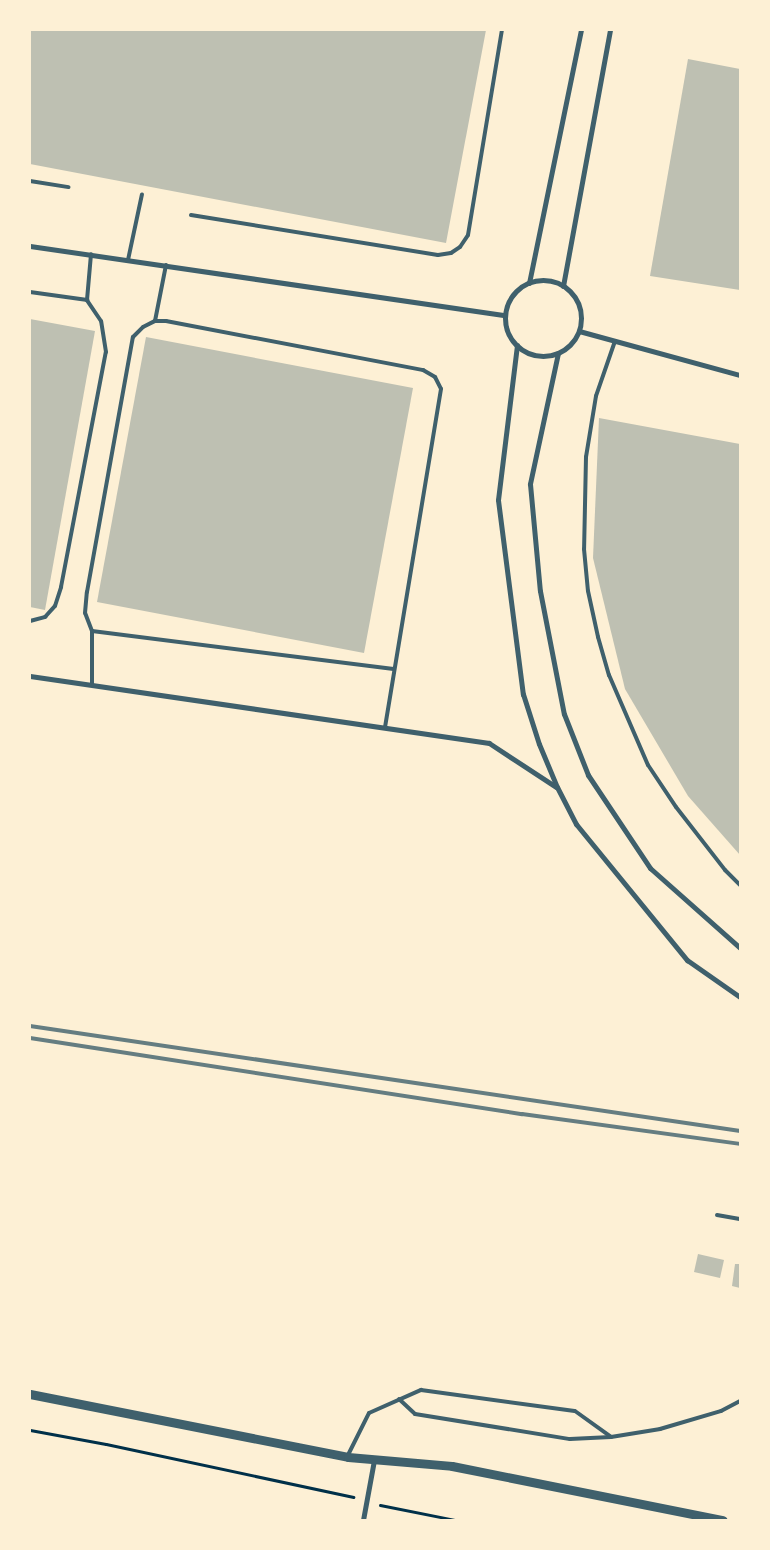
<!DOCTYPE html>
<style>
body{margin:0}
#map{position:relative;width:770px;height:1550px;overflow:hidden;background:#fdf0d5;font-family:"Asap Condensed",sans-serif}
div>[style]{position:absolute}
.building>*{inset:0;background:#bec0b2}
.path>*{height:3px;margin:-1.5px;padding:0 1.5px;transform-origin:1.5px;border-radius:1.5px;background:#003049}
.service>*{height:4px;margin:-2px;padding:0 2px;transform-origin:2px;border-radius:2px;background:#3f606c}
.minor>*{height:5px;margin:-2.5px;padding:0 2.5px;transform-origin:2.5px;border-radius:2.5px;background:#3f606c}
.minor>.ring{margin:-2.5px;padding:0;box-sizing:content-box;background:none;border:5px solid #3f606c;border-radius:50%}
.tertiary>*{height:9px;margin:-4.5px;padding:0 4.5px;transform-origin:4.5px;border-radius:4.5px;background:#3f606c}
.rail>*{height:4px;margin:-2px;padding:0 2px;transform-origin:2px;border-radius:2px;background:#657d81}
span{translate:-50% -50%;white-space:nowrap;text-align:center;line-height:1.15;-webkit-text-stroke:4px #fdf0d5;paint-order:stroke}
.frame{position:absolute;inset:0;border:31px solid #fdf0d5;pointer-events:none}
</style>
<div id="map">
<div class="building">
<i style="clip-path:polygon(30px 30px,486px 30px,446px 243px,30px 164px)"></i>
<i style="clip-path:polygon(688px 59px,740px 69px,740px 290px,650px 276px)"></i>
<i style="clip-path:polygon(30px 319px,95px 331px,45px 610px,30px 607px)"></i>
<i style="clip-path:polygon(146px 337px,413px 388px,364px 653px,97px 602px)"></i>
<i style="clip-path:polygon(599px 418px,740px 444px,740px 855px,688px 796px,625px 689px,593px 558px)"></i>
<i style="clip-path:polygon(698px 1254px,724px 1260px,720px 1278px,694px 1272px)"></i>
<i style="clip-path:polygon(735px 1264px,740px 1264px,740px 1288px,732px 1286px)"></i>
</div>
<div class="path">
<i style="left:30px;top:1430px;width:77px;rotate:10.4deg"></i>
<i style="left:106px;top:1444px;width:253px;rotate:12.1deg"></i>
<i style="left:380px;top:1505px;width:76px;rotate:11.3deg"></i>
</div>
<div class="service">
<i style="left:30px;top:181px;width:39px;rotate:9deg"></i>
<i style="left:191px;top:215px;width:250px;rotate:9.2deg"></i>
<i style="left:438px;top:255px;width:13px;rotate:-9deg"></i>
<i style="left:451px;top:253px;width:11px;rotate:-34deg"></i>
<i style="left:460px;top:247px;width:14px;rotate:-56deg"></i>
<i style="left:468px;top:235px;width:208px;rotate:-80.6deg"></i>
<i style="left:128px;top:260px;width:67px;rotate:-78deg"></i>
<i style="left:30px;top:292px;width:58px;rotate:8deg"></i>
<i style="left:155px;top:321px;width:57px;rotate:-78.9deg"></i>
<i style="left:615px;top:341px;width:58px;rotate:109.1deg"></i>
<i style="left:596px;top:396px;width:62px;rotate:99.3deg"></i>
<i style="left:586px;top:457px;width:92px;rotate:91.2deg"></i>
<i style="left:584px;top:549px;width:42px;rotate:84.6deg"></i>
<i style="left:588px;top:591px;width:47px;rotate:77.7deg"></i>
<i style="left:598px;top:637px;width:40px;rotate:74deg"></i>
<i style="left:609px;top:675px;width:98px;rotate:66.6deg"></i>
<i style="left:648px;top:765px;width:50px;rotate:56.3deg"></i>
<i style="left:676px;top:807px;width:80px;rotate:52.1deg"></i>
<i style="left:725px;top:870px;width:21px;rotate:45deg"></i>
<i style="left:30px;top:621px;width:16px;rotate:-15deg"></i>
<i style="left:45px;top:617px;width:15px;rotate:-48deg"></i>
<i style="left:55px;top:606px;width:20px;rotate:-72deg"></i>
<i style="left:61px;top:587px;width:239px;rotate:-79.2deg"></i>
<i style="left:106px;top:352px;width:31px;rotate:-99deg"></i>
<i style="left:101px;top:321px;width:25px;rotate:-124deg"></i>
<i style="left:87px;top:300px;width:46px;rotate:-85deg"></i>
<i style="left:92px;top:631px;width:304px;rotate:7.2deg"></i>
<i style="left:92px;top:685px;width:54px;rotate:-90deg"></i>
<i style="left:92px;top:631px;width:19px;rotate:-111deg"></i>
<i style="left:85px;top:613px;width:21px;rotate:-85deg"></i>
<i style="left:87px;top:592px;width:259px;rotate:-79.8deg"></i>
<i style="left:133px;top:337px;width:14px;rotate:-45deg"></i>
<i style="left:143px;top:327px;width:13px;rotate:-27deg"></i>
<i style="left:155px;top:321px;width:11px"></i>
<i style="left:166px;top:321px;width:262px;rotate:10.8deg"></i>
<i style="left:423px;top:370px;width:14px;rotate:30deg"></i>
<i style="left:435px;top:377px;width:13px;rotate:63deg"></i>
<i style="left:441px;top:389px;width:343px;rotate:99.4deg"></i>
<i style="left:717px;top:1215px;width:23px;rotate:10deg"></i>
<i style="left:399px;top:1399px;width:22px;rotate:43deg"></i>
<i style="left:415px;top:1414px;width:157px;rotate:9.2deg"></i>
<i style="left:570px;top:1439px;width:41px;rotate:-2.8deg"></i>
<i style="left:611px;top:1437px;width:50px;rotate:-9.3deg"></i>
<i style="left:660px;top:1429px;width:64px;rotate:-16.4deg"></i>
<i style="left:721px;top:1411px;width:21px;rotate:-28deg"></i>
<i style="left:348px;top:1455px;width:47px;rotate:-63.4deg"></i>
<i style="left:369px;top:1413px;width:57px;rotate:-23.9deg"></i>
<i style="left:421px;top:1390px;width:155px;rotate:7.8deg"></i>
<i style="left:575px;top:1411px;width:44px;rotate:35.8deg"></i>
</div>
<div class="minor">
<i style="left:30px;top:246px;width:480px;rotate:8.3deg"></i>
<i class="ring" style="left:505px;top:280px;width:71px;height:71px"></i>
<i style="left:529px;top:283px;width:258px;rotate:-78.4deg"></i>
<i style="left:563px;top:286px;width:260px;rotate:-79.6deg"></i>
<i style="left:579px;top:331px;width:167px;rotate:15.3deg"></i>
<i style="left:517px;top:345px;width:156px;rotate:97deg"></i>
<i style="left:498px;top:500px;width:196px;rotate:82.7deg"></i>
<i style="left:523px;top:694px;width:52px;rotate:72.3deg"></i>
<i style="left:539px;top:744px;width:47px;rotate:67.3deg"></i>
<i style="left:557px;top:787px;width:42px;rotate:62.8deg"></i>
<i style="left:576px;top:824px;width:176px;rotate:50.8deg"></i>
<i style="left:687px;top:960px;width:65px;rotate:34.9deg"></i>
<i style="left:558px;top:353px;width:134px;rotate:102.1deg"></i>
<i style="left:530px;top:484px;width:107px;rotate:84.7deg"></i>
<i style="left:540px;top:591px;width:125px;rotate:79deg"></i>
<i style="left:564px;top:714px;width:66px;rotate:68.5deg"></i>
<i style="left:588px;top:775px;width:112px;rotate:56.3deg"></i>
<i style="left:650px;top:868px;width:120px;rotate:41.6deg"></i>
<i style="left:30px;top:676px;width:464px;rotate:8.3deg"></i>
<i style="left:489px;top:743px;width:80px;rotate:33.3deg"></i>
<i style="left:363px;top:1520px;width:61px;rotate:-79.6deg"></i>
</div>
<div class="tertiary">
<i style="left:30px;top:1394px;width:324px;rotate:11.2deg"></i>
<i style="left:348px;top:1457px;width:104px;rotate:4.9deg"></i>
<i style="left:452px;top:1466px;width:276px;rotate:11.3deg"></i>
</div>
<div class="rail">
<i style="left:30px;top:1026px;width:718px;rotate:8.41deg"></i>
<i style="left:30px;top:1038px;width:498px;rotate:8.8deg"></i>
<i style="left:522px;top:1114px;width:220px;rotate:7.8deg"></i>
</div>
<div class="frame"></div>
</div>
